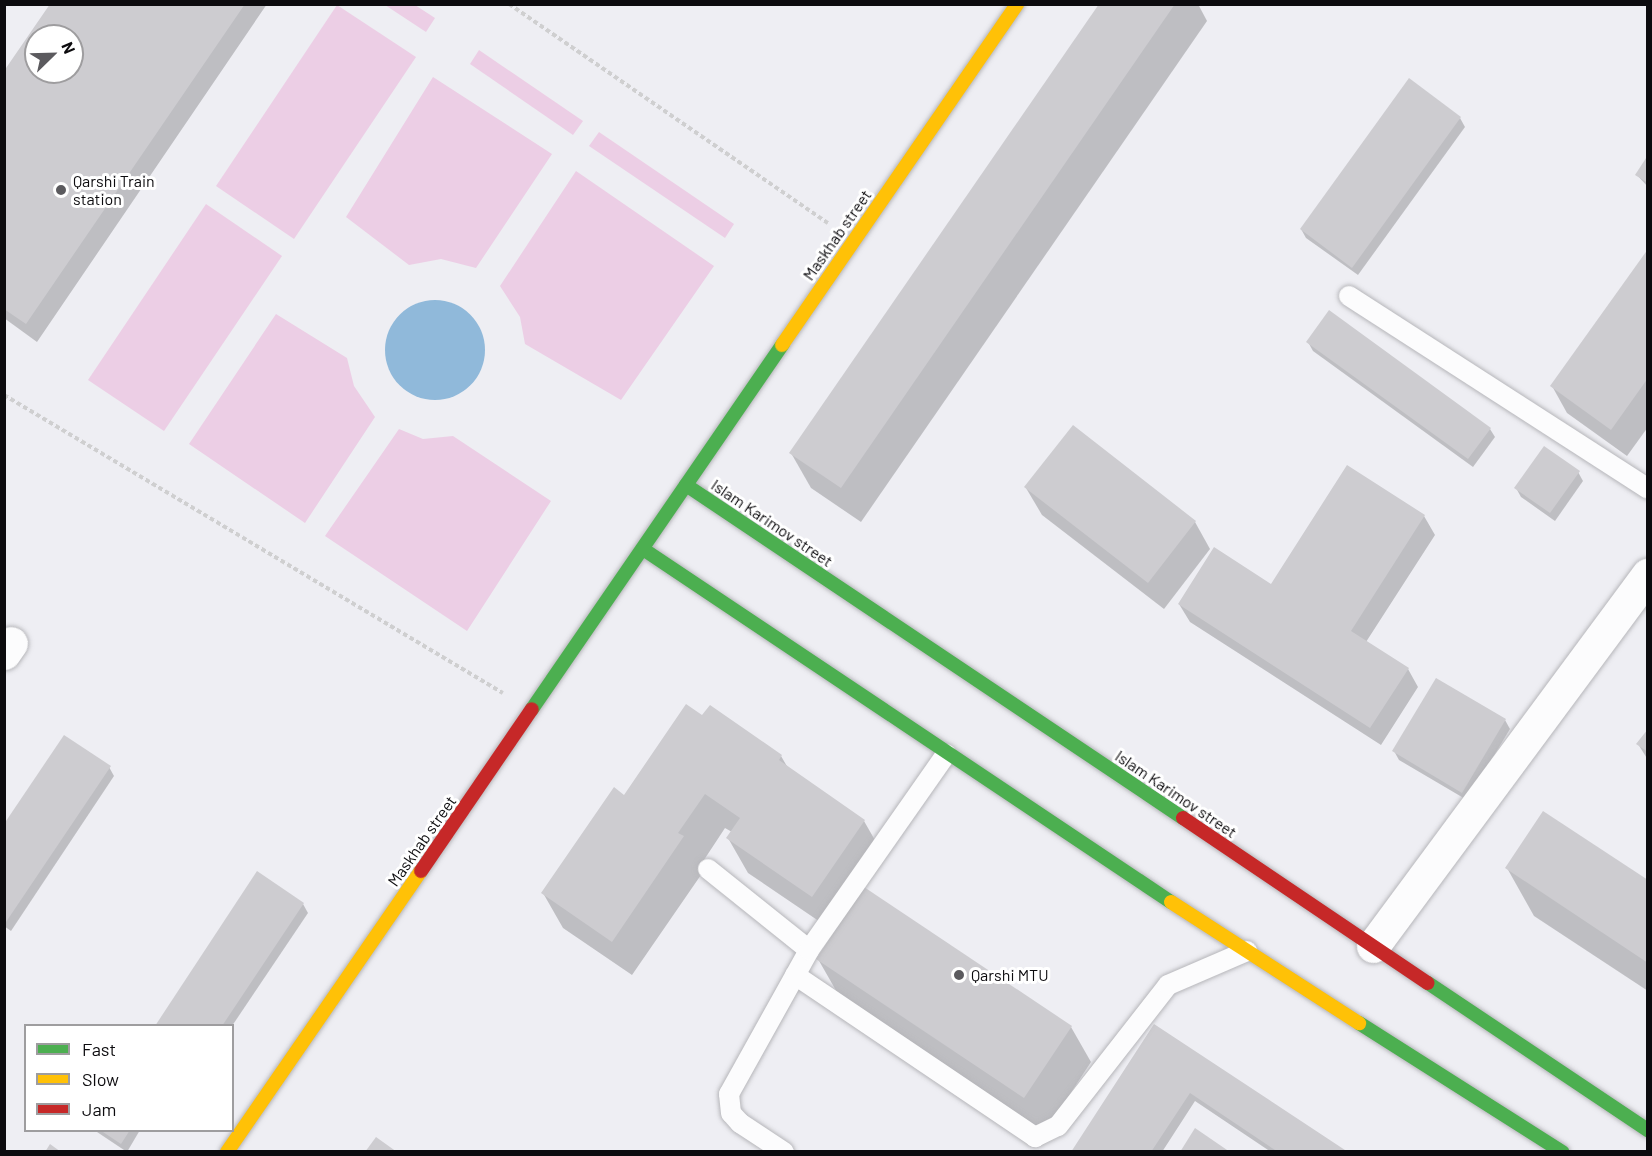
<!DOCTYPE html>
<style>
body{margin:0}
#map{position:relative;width:1652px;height:1156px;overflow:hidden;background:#eeeef3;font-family:Barlow,sans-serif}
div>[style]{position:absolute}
.green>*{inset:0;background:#eccee5}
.water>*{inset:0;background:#90b9da}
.round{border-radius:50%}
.shadow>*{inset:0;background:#0003}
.building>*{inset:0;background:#cdccd0}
.path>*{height:4px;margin-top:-2px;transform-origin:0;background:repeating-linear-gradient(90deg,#cfcfd0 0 4.5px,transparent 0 7.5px)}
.roads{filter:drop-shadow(0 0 2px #b6b6ba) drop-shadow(0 0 2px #b6b6ba)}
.lane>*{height:20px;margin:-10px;padding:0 10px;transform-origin:10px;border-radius:10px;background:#fcfcfd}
.street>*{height:33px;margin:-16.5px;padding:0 16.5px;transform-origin:16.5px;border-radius:16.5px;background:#fcfcfd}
.fast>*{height:14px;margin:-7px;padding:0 7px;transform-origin:7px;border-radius:7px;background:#4caf50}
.slow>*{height:14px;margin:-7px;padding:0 7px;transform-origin:7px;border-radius:7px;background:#ffc107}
.jam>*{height:14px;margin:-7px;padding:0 7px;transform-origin:7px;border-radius:7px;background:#c62828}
.dots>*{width:16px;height:16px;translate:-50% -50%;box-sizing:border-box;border:3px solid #fff;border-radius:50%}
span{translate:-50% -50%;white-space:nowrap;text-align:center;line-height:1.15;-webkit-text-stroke:6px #fff;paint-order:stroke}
.poi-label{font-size:16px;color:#0c0b0e}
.left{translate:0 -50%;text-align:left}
.street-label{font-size:16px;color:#0c0b0e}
.frame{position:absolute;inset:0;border:6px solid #0c0b0e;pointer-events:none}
.legend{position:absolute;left:24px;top:1024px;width:210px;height:108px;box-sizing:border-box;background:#fff;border:2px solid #9e9d9f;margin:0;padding:8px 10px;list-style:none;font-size:18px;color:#0c0b0e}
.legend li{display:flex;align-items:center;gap:12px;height:30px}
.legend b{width:30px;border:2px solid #9e9d9f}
.north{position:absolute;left:24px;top:24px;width:60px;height:60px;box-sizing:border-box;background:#fff;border:2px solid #9e9d9f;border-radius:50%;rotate:67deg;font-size:16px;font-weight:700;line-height:24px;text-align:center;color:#0c0b0e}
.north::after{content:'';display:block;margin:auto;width:21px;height:27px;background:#5b5a5e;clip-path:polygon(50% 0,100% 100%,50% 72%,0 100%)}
</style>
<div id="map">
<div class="green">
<i style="clip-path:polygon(337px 5px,416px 57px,294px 239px,216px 186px)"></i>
<i style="clip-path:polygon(385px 5px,415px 5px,435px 18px,426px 32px)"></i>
<i style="clip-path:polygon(479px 50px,583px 121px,573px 135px,470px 64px)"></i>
<i style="clip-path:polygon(433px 77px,552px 154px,476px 268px,441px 259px,409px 265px,346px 217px)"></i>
<i style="clip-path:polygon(599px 132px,734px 224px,725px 238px,589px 146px)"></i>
<i style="clip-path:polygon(576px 171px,714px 266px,621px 400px,525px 344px,520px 317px,500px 286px)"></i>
<i style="clip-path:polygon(206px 204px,282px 256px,164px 431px,88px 380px)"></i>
<i style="clip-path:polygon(276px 314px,347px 358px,354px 386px,375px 417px,305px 523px,189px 444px)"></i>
<i style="clip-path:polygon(399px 429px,423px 439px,453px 436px,551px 501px,467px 631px,325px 536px)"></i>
</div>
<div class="water">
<i class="round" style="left:385px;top:300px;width:100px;height:100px"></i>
</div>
<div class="shadow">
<i style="clip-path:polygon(evenodd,51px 4px,267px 4px,37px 342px,4px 318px,4px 74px,51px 4px,36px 36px,72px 36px,72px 72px,36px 72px,36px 36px)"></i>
<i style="clip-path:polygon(1100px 4px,1198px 4px,1207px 21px,861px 522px,811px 488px,791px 453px)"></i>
<i style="clip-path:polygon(1460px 118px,1465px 127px,1358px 275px,1306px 238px,1301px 229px)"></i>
<i style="clip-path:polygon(1648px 158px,1648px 187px,1637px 175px)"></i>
<i style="clip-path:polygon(1648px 251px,1648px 427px,1627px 456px,1567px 413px,1552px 386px)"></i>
<i style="clip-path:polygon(1308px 342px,1490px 429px,1495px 437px,1473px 467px,1313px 351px)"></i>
<i style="clip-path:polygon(1348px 467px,1424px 516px,1435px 535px,1366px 642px,1408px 669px,1418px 687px,1381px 745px,1190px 622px,1179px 604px,1272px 586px)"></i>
<i style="clip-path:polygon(1578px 472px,1583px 481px,1555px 521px,1521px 497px,1516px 488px)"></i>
<i style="clip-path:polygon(1026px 488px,1195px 522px,1210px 549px,1164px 609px,1042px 515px)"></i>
<i style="clip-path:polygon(703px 717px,781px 756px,788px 768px,864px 821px,884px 856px,862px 888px,1071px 1027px,1091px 1062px,1045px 1132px,838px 994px,818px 959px,854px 905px,832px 930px,748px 873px,728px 838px,732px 832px,725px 828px,700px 866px,703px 872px,632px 975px,563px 928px,543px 893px,624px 797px)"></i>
<i style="clip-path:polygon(1505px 720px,1510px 729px,1467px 800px,1399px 760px,1394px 751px)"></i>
<i style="clip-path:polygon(1648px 732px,1648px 760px,1638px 744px)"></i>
<i style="clip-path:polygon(109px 767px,114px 776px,11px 931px,4px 926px,4px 826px)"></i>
<i style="clip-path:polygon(1507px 868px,1648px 882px,1648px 991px,1534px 916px)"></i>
<i style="clip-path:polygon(303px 904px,308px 913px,232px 1026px,157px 1026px)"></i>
<i style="clip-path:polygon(1155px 1026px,1345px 1152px,1271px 1152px,1195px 1101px,1162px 1152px,1073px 1152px)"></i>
<i style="clip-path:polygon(94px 1130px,140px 1130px,127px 1152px)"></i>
</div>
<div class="building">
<i style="clip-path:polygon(evenodd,50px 4px,245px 4px,26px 324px,4px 309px,4px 71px,50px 4px,36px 36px,72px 36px,72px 72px,36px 72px,36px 36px)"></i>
<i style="clip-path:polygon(1099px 4px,1175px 4px,841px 488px,789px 453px)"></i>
<i style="clip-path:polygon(1409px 78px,1461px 117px,1352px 268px,1300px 229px)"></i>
<i style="clip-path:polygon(1648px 155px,1648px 183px,1635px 175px)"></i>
<i style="clip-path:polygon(1648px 249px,1648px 378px,1611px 430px,1550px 386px)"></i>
<i style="clip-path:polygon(1329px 310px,1491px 428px,1468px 459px,1306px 342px)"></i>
<i style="clip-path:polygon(1073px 425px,1196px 521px,1148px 583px,1024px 487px)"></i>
<i style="clip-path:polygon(1544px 446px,1580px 471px,1550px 513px,1514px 488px)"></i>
<i style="clip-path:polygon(1347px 465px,1425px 515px,1351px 631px,1409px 668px,1370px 728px,1178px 604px,1214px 547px,1271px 584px)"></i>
<i style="clip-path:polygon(1436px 678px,1506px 719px,1462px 793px,1392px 751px)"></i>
<i style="clip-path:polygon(686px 704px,702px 715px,710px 705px,782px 755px,779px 760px,865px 820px,812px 897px,726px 838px,740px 818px,705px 794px,678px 833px,684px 836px,612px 942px,541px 893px,614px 787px,624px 795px)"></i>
<i style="clip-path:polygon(1648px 729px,1648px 752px,1636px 744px)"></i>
<i style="clip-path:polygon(64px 735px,111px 766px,4px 925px,4px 824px)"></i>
<i style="clip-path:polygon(1543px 811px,1648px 880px,1648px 963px,1505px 868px)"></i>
<i style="clip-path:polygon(257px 871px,304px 903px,222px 1026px,155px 1026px)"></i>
<i style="clip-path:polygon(864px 887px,1072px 1026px,1024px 1098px,816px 959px)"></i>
<i style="clip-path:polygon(1154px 1024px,1348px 1152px,1278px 1152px,1190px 1093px,1151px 1152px,1071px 1152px)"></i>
<i style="clip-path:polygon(1195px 1128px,1230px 1152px,1180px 1152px)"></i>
<i style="clip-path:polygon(100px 1130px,130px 1130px,121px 1144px)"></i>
<i style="clip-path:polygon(376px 1137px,397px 1152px,365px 1152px)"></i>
<i style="clip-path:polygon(50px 1144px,61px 1152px,45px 1152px)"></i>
</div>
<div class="path">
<i style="left:509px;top:4px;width:387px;rotate:34.5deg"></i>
<i style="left:4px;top:395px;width:581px;rotate:30.85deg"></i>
</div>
<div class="roads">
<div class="lane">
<i style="left:1349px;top:296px;width:356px;rotate:32.8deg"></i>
<i style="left:708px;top:869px;width:129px;rotate:38.7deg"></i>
<i style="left:795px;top:975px;width:290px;rotate:34deg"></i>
<i style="left:1035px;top:1137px;width:25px;rotate:-26deg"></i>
<i style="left:1058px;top:1126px;width:179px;rotate:-52deg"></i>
<i style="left:1168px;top:985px;width:86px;rotate:-23.3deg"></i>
<i style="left:784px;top:1152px;width:53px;rotate:-146.6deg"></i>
<i style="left:740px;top:1123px;width:13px;rotate:-132deg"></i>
<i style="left:731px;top:1113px;width:19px;rotate:-96deg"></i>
<i style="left:729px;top:1094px;width:165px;rotate:-60.9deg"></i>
<i style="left:809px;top:950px;width:239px;rotate:-55deg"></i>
</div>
<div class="street">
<i style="left:4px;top:653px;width:12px;rotate:-55deg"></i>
<i style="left:1373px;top:946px;width:462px;rotate:-53.5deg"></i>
</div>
<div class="fast">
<i style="left:686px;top:485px;width:598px;rotate:33.82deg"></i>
<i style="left:643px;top:549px;width:635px;rotate:33.77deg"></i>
<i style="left:532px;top:709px;width:442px;rotate:-55.5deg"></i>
<i style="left:1428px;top:983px;width:265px;rotate:33.8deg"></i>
<i style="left:1359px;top:1023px;width:241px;rotate:32.4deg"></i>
</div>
<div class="slow">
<i style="left:782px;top:345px;width:414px;rotate:-55.4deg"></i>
<i style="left:1171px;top:902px;width:224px;rotate:32.8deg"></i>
<i style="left:227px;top:1152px;width:341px;rotate:-55.4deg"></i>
</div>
<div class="jam">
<i style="left:1183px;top:818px;width:295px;rotate:34deg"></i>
<i style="left:421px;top:871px;width:196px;rotate:-55.6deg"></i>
</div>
</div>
<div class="dots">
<i style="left:61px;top:190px;background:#5b5a5e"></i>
<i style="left:959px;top:975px;background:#5b5a5e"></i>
</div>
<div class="poi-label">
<span class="left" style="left:73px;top:190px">Qarshi Train<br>station</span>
<span class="left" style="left:971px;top:975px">Qarshi MTU</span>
</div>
<div class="street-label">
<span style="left:837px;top:235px;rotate:-55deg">Maskhab street</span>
<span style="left:772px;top:523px;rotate:34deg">Islam Karimov street</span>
<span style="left:1176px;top:794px;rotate:34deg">Islam Karimov street</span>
<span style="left:422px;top:841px;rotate:-55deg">Maskhab street</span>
</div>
<div class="frame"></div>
<ul class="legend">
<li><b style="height:8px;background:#4caf50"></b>Fast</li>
<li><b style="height:8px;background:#ffc107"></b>Slow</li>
<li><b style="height:8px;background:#c62828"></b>Jam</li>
</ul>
<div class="north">N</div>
</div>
